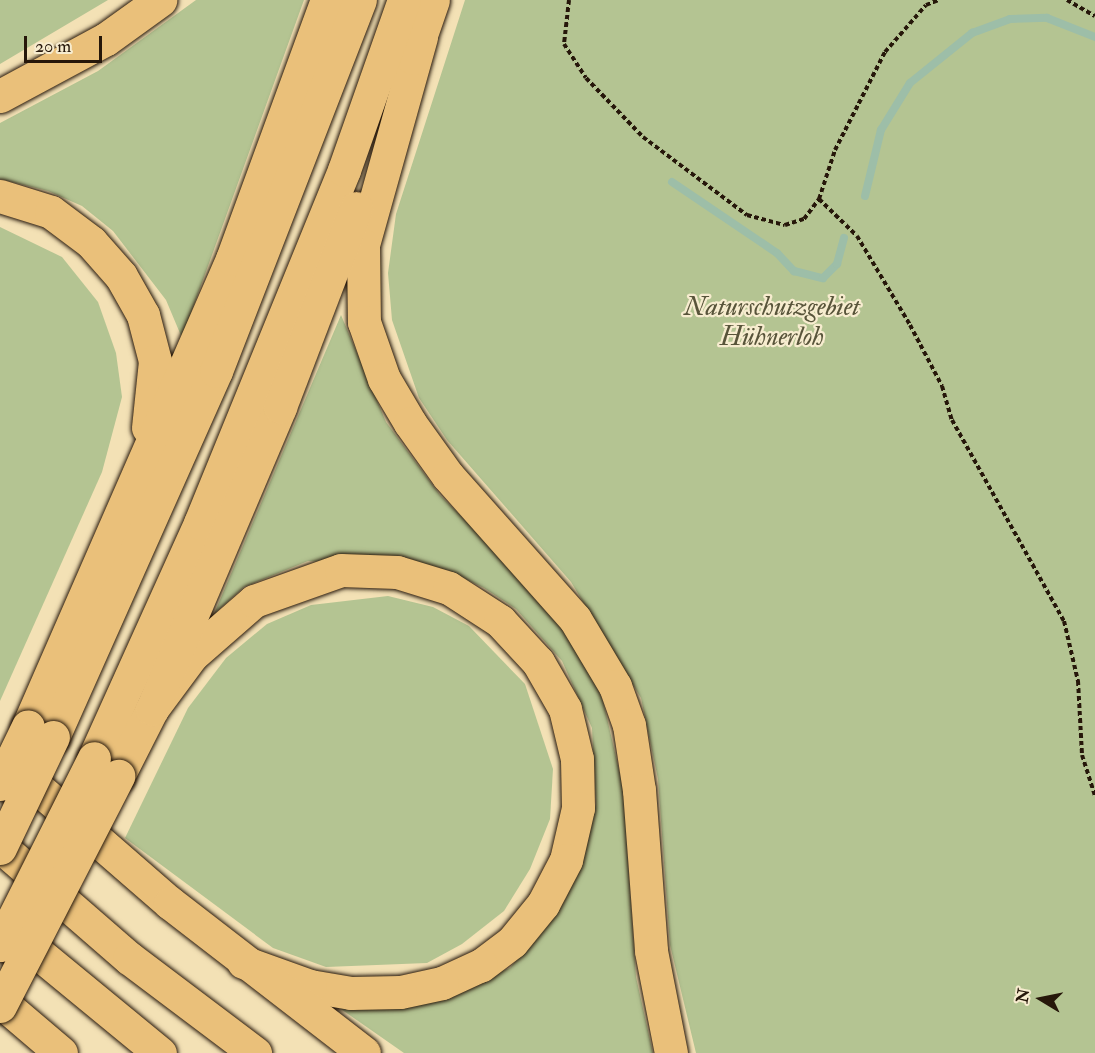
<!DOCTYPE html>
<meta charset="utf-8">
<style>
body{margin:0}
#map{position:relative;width:1095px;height:1053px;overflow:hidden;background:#f3e1b5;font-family:"IM FELL Double Pica",serif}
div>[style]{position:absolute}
.green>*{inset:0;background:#b4c492}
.stream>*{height:8px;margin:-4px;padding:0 4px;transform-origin:4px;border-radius:4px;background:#9dbea8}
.path>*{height:4px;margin-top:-2px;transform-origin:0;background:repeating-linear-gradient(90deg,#26170a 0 4.5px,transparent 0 7.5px)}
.roads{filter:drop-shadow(0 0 2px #26170a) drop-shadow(0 0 2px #26170a)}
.highway>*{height:33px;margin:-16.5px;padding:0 16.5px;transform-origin:16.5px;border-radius:16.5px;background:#eac07a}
.bridges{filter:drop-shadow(0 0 2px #26170a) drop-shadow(0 0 2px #26170a)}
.highway-bridge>*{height:33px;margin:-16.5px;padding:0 16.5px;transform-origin:16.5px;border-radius:16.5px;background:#eac07a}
span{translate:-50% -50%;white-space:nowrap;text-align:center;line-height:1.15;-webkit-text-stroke:4.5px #f7eccf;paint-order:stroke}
.park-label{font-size:26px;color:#58543a;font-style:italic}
.north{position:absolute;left:1011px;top:969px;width:60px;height:60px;-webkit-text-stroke:4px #f7eccf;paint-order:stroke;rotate:280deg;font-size:16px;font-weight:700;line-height:24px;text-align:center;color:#26170a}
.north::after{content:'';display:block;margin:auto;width:21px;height:27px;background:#26170a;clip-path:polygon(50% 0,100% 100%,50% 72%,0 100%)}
.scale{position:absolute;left:24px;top:36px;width:78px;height:27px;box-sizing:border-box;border:3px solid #26170a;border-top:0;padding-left:8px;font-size:18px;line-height:21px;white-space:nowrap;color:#26170a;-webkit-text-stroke:4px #f7eccf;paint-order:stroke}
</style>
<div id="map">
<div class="green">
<i style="clip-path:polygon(0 0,108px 0,0 64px)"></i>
<i style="clip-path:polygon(196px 0,304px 0,182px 338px,166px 300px,113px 231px,82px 206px,48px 191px,0 179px,0 123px,98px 71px)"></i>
<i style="clip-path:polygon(465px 0,1095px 0,1095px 1053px,696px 1053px,670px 945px,658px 779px,641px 698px,571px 582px,447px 440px,419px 398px,392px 320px,388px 273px,396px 214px)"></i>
<i style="clip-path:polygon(0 227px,62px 257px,98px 302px,116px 353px,122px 397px,102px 472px,0 701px)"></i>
<i style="clip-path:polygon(341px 315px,386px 422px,440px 495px,506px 561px,582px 652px,603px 701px,623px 787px,636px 977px,653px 1053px,404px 1053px,338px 1007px,405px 1008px,510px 968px,566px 898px,596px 804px,592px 728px,562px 661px,516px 609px,484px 588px,447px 570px,308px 561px,244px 587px,214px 614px)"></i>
<i style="clip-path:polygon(388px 596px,433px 607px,469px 626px,525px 684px,553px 769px,550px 819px,530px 869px,504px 911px,462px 944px,427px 963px,326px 967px,273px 948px,125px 838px,188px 708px,226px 658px,267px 624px,311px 605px)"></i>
</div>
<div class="stream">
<i style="left:672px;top:182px;width:127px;rotate:34.1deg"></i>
<i style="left:777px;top:253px;width:25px;rotate:47deg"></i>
<i style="left:794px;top:271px;width:30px;rotate:14deg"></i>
<i style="left:823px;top:278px;width:20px;rotate:-45deg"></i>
<i style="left:837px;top:264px;width:27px;rotate:-75deg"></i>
<i style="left:865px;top:196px;width:68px;rotate:-76.4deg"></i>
<i style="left:881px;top:130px;width:55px;rotate:-58.3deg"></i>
<i style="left:910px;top:83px;width:80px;rotate:-38.9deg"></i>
<i style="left:972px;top:33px;width:40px;rotate:-20.2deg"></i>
<i style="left:1010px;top:19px;width:37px;rotate:-2deg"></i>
<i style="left:1047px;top:18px;width:52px;rotate:21.6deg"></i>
</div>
<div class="path">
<i style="left:569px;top:0;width:44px;rotate:96.5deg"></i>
<i style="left:564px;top:44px;width:40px;rotate:57.1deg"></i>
<i style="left:586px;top:78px;width:82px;rotate:46deg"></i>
<i style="left:643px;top:137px;width:130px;rotate:36.9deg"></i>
<i style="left:747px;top:215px;width:39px;rotate:15deg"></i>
<i style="left:785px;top:225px;width:20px;rotate:-18deg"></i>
<i style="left:804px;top:219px;width:25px;rotate:-53deg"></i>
<i style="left:819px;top:199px;width:52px;rotate:-71.9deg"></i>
<i style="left:835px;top:150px;width:110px;rotate:-63deg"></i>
<i style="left:885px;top:52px;width:62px;rotate:-48.9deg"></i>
<i style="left:926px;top:5px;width:14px;rotate:-21deg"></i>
<i style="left:1067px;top:0;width:32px;rotate:30deg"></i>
<i style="left:819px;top:199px;width:53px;rotate:44.2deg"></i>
<i style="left:857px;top:236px;width:104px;rotate:59.2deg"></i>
<i style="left:910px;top:325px;width:69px;rotate:62.3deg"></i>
<i style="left:942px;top:386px;width:35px;rotate:74deg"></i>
<i style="left:952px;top:420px;width:230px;rotate:60.9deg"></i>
<i style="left:1064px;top:621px;width:62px;rotate:76.9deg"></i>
<i style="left:1078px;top:681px;width:74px;rotate:86.9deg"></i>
<i style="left:1082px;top:755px;width:43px;rotate:72.4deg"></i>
</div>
<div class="roads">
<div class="highway">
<i style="left:421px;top:37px;width:216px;rotate:105.6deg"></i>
<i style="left:363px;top:245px;width:77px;rotate:89.3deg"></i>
<i style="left:364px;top:322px;width:60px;rotate:70.7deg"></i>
<i style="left:384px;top:379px;width:51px;rotate:59.4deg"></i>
<i style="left:410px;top:423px;width:65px;rotate:54.4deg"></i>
<i style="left:448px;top:476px;width:191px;rotate:48.4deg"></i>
<i style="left:575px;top:619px;width:78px;rotate:59.2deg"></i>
<i style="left:615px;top:686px;width:41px;rotate:70.3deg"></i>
<i style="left:629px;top:725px;width:66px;rotate:81.3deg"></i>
<i style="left:639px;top:790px;width:161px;rotate:85.7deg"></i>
<i style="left:651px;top:951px;width:104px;rotate:78.9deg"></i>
<i style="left:413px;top:58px;width:61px;rotate:-71deg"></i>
<i style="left:0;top:96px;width:120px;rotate:-28.3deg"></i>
<i style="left:106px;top:39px;width:67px;rotate:-35.8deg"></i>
<i style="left:0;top:196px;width:53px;rotate:17.4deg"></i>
<i style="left:51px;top:212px;width:50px;rotate:36.9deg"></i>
<i style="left:91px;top:242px;width:45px;rotate:48.6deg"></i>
<i style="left:121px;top:276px;width:45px;rotate:60.6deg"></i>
<i style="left:143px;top:315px;width:48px;rotate:75.4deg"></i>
<i style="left:155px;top:361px;width:67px;rotate:96deg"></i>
<i style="left:152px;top:709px;width:67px;rotate:-53.5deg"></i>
<i style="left:192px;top:655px;width:82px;rotate:-41.1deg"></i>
<i style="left:254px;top:601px;width:92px;rotate:-19.6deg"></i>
<i style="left:341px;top:570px;width:56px;rotate:2deg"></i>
<i style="left:397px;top:572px;width:54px;rotate:17.1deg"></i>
<i style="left:449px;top:588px;width:61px;rotate:32.9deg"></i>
<i style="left:500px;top:621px;width:56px;rotate:47.2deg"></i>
<i style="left:538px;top:662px;width:54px;rotate:60.1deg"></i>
<i style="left:565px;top:709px;width:51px;rotate:76.5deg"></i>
<i style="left:577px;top:759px;width:49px;rotate:88.8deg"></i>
<i style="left:578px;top:808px;width:53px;rotate:103deg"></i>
<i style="left:566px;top:860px;width:50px;rotate:117.6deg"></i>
<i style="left:543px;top:904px;width:49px;rotate:129.2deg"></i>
<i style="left:512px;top:942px;width:39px;rotate:143deg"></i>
<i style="left:481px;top:965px;width:43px;rotate:155.2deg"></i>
<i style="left:442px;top:983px;width:43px;rotate:167.9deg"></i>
<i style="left:400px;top:992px;width:49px;rotate:178.8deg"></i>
<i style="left:351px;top:993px;width:42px;rotate:-170.3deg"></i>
<i style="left:310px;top:986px;width:71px;rotate:-160.3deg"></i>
<i style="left:28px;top:726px;width:510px;rotate:-66.4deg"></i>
<i style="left:232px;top:259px;width:276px;rotate:-69.9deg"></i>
<i style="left:53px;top:737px;width:401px;rotate:-66deg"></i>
<i style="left:216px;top:371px;width:398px;rotate:-68.8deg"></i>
<i style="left:94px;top:758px;width:258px;rotate:-65.7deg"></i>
<i style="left:200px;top:523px;width:381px;rotate:-67.8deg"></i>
<i style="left:344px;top:170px;width:180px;rotate:-70.6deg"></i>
<i style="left:10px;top:764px;width:212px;rotate:41deg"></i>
<i style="left:170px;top:903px;width:245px;rotate:37.7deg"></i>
<i style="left:118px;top:776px;width:75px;rotate:-63.1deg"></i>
<i style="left:152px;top:709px;width:328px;rotate:-67deg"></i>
<i style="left:280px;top:407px;width:213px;rotate:-69.1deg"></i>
<i style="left:0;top:846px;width:171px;rotate:41deg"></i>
<i style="left:129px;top:958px;width:158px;rotate:37deg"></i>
<i style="left:10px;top:930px;width:194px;rotate:39.4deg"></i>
<i style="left:0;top:1001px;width:80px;rotate:40.4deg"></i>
</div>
</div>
<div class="bridges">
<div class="highway-bridge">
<i style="left:0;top:784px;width:64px;rotate:-64.2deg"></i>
<i style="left:0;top:848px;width:123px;rotate:-64.5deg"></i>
<i style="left:0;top:945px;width:209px;rotate:-63.3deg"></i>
<i style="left:0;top:1006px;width:259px;rotate:-62.8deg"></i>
</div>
</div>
<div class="park-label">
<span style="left:772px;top:323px">Naturschutzgebiet<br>Hühnerloh</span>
</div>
<div class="north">N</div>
<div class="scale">20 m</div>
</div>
